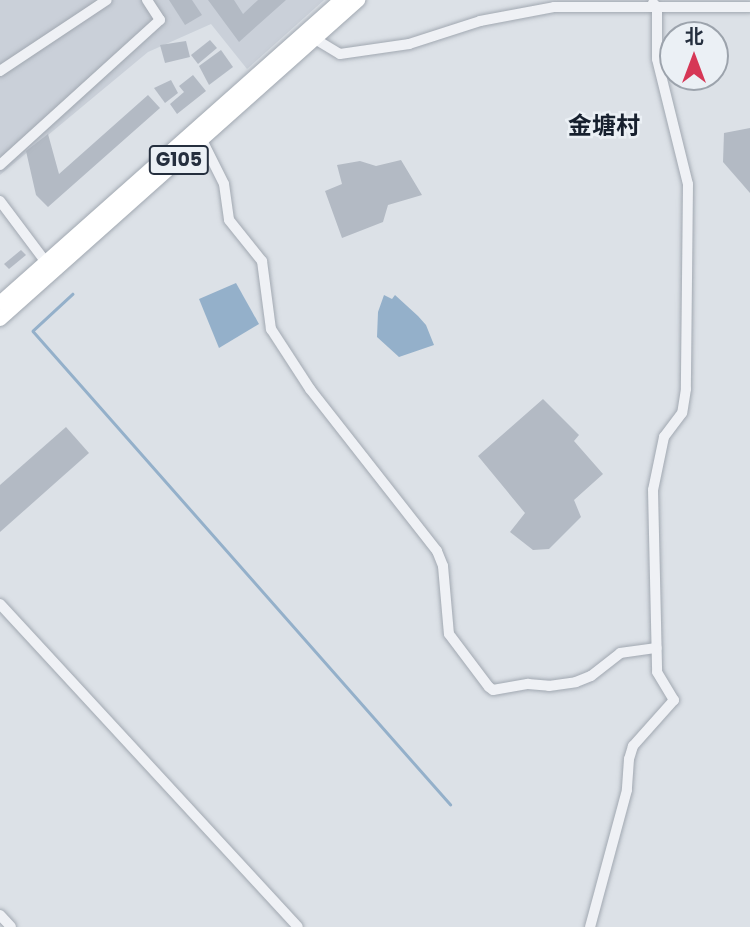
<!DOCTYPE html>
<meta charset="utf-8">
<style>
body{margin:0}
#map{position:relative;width:750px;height:927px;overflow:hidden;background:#dce1e7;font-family:Poppins,"Noto Sans SC",sans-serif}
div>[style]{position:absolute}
.built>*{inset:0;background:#cad0d9}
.water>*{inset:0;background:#94b0ca}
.stream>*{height:2.5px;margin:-1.25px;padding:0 1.25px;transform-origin:1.25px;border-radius:1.25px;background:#94b0ca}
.building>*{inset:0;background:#b3bac4}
.roads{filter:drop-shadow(0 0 2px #a1a8b1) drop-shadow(0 0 2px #a1a8b1)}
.minor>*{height:10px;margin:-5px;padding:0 5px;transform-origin:5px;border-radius:5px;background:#eff1f5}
.highway>*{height:14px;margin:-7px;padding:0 7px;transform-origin:7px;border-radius:7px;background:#fff}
span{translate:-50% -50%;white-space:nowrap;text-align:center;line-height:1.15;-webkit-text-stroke:5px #ebf0f5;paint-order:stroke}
.shield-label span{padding:2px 5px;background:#ebf0f5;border:2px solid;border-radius:5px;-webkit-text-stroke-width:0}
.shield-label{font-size:19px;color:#252f3e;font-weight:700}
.quarter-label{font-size:24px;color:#17202e;font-weight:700}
.north{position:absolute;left:659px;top:21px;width:70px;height:70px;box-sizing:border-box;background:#ebf0f5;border:2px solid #9ca3ac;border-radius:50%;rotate:0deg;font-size:19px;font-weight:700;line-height:28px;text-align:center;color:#252f3e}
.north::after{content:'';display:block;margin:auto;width:24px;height:32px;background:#d63756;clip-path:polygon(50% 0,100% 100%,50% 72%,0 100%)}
</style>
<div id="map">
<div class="built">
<i style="clip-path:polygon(0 0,324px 0,247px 69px,211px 24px,148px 52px,0 175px)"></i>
</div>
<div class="water">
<i style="clip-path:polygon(236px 283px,259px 324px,219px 348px,199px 299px)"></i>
<i style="clip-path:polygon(384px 295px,392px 299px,395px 295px,418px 316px,426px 325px,434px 345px,399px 357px,377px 337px,378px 312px)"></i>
</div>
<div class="stream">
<i style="left:73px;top:294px;width:54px;rotate:137.2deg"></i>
<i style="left:33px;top:331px;width:631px;rotate:48.6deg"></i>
</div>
<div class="building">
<i style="clip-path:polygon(169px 0,192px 0,202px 15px,185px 25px)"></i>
<i style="clip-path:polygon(208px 0,234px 0,243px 14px,258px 0,286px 0,239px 42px)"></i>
<i style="clip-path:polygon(210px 40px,217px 48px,198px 64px,191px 55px)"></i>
<i style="clip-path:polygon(186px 41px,190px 57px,165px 63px,160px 45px)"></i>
<i style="clip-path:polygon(221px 50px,233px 67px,209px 85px,199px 66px)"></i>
<i style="clip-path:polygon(193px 75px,206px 91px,177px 114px,170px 104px,184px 92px,179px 86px)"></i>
<i style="clip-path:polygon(171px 80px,178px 93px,165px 103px,154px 88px)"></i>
<i style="clip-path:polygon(148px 95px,160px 108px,48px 207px,36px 195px,26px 151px,48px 134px,59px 174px)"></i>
<i style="clip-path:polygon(750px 128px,750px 193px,723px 162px,724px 133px)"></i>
<i style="clip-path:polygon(401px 160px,422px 195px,388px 205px,383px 222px,342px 238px,325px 191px,342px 184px,337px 165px,360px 161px,376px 166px)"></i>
<i style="clip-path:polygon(21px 250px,26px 255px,9px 269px,4px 264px)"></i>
<i style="clip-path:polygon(543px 399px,579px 435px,574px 441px,603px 474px,574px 500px,581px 517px,549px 549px,533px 550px,510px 532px,525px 513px,478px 456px)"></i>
<i style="clip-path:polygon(66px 427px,89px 453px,0 532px,0 485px)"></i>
</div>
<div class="roads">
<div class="minor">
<i style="left:653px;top:3px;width:6px;rotate:45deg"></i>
<i style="left:657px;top:7px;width:93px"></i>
<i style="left:315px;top:39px;width:29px;rotate:31deg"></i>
<i style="left:340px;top:54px;width:70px;rotate:-8.2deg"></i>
<i style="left:409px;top:44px;width:75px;rotate:-17.9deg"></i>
<i style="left:480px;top:21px;width:75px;rotate:-10.7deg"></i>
<i style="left:554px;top:7px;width:103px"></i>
<i style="left:657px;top:7px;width:52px;rotate:90deg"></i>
<i style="left:657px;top:59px;width:129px;rotate:76.1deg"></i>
<i style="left:688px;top:184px;width:205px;rotate:90.6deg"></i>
<i style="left:686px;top:389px;width:24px;rotate:99deg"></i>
<i style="left:682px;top:413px;width:30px;rotate:127deg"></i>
<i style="left:664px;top:437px;width:54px;rotate:101.7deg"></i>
<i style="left:653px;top:490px;width:182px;rotate:88.7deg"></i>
<i style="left:657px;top:672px;width:33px;rotate:59deg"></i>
<i style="left:674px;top:700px;width:62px;rotate:131.7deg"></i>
<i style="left:633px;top:746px;width:14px;rotate:107deg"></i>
<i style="left:629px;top:759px;width:31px;rotate:94deg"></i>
<i style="left:627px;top:790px;width:142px;rotate:105.1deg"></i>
<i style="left:0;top:71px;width:128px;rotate:-33.6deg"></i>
<i style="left:202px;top:140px;width:49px;rotate:63.4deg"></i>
<i style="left:224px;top:184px;width:36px;rotate:82deg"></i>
<i style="left:229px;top:220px;width:53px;rotate:51.2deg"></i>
<i style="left:262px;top:261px;width:69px;rotate:82.5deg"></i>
<i style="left:271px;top:329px;width:72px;rotate:57deg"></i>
<i style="left:310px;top:389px;width:206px;rotate:51.9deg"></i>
<i style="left:437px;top:551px;width:16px;rotate:68deg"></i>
<i style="left:443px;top:566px;width:68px;rotate:85deg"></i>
<i style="left:449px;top:634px;width:66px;rotate:53deg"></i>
<i style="left:489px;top:687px;width:5px;rotate:37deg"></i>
<i style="left:493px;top:690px;width:36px;rotate:-10deg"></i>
<i style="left:528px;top:684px;width:21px;rotate:5deg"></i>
<i style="left:549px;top:686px;width:27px;rotate:-8deg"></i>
<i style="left:576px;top:682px;width:16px;rotate:-22deg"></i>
<i style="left:591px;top:676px;width:37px;rotate:-38deg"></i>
<i style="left:620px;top:653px;width:37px;rotate:-8deg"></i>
<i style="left:0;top:165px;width:216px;rotate:-42.2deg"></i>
<i style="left:160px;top:20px;width:24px;rotate:-123deg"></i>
<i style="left:0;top:201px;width:80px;rotate:53.1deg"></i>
<i style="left:0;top:604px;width:439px;rotate:47.3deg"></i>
<i style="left:0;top:915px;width:16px;rotate:47deg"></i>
</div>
<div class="highway">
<i style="left:0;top:303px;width:456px;rotate:-41.6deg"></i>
<i style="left:0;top:319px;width:480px;rotate:-41.7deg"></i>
</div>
</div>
<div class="shield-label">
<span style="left:179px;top:160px">G105</span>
</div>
<div class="quarter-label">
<span style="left:604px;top:126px">金塘村</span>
</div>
<div class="north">北</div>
</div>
